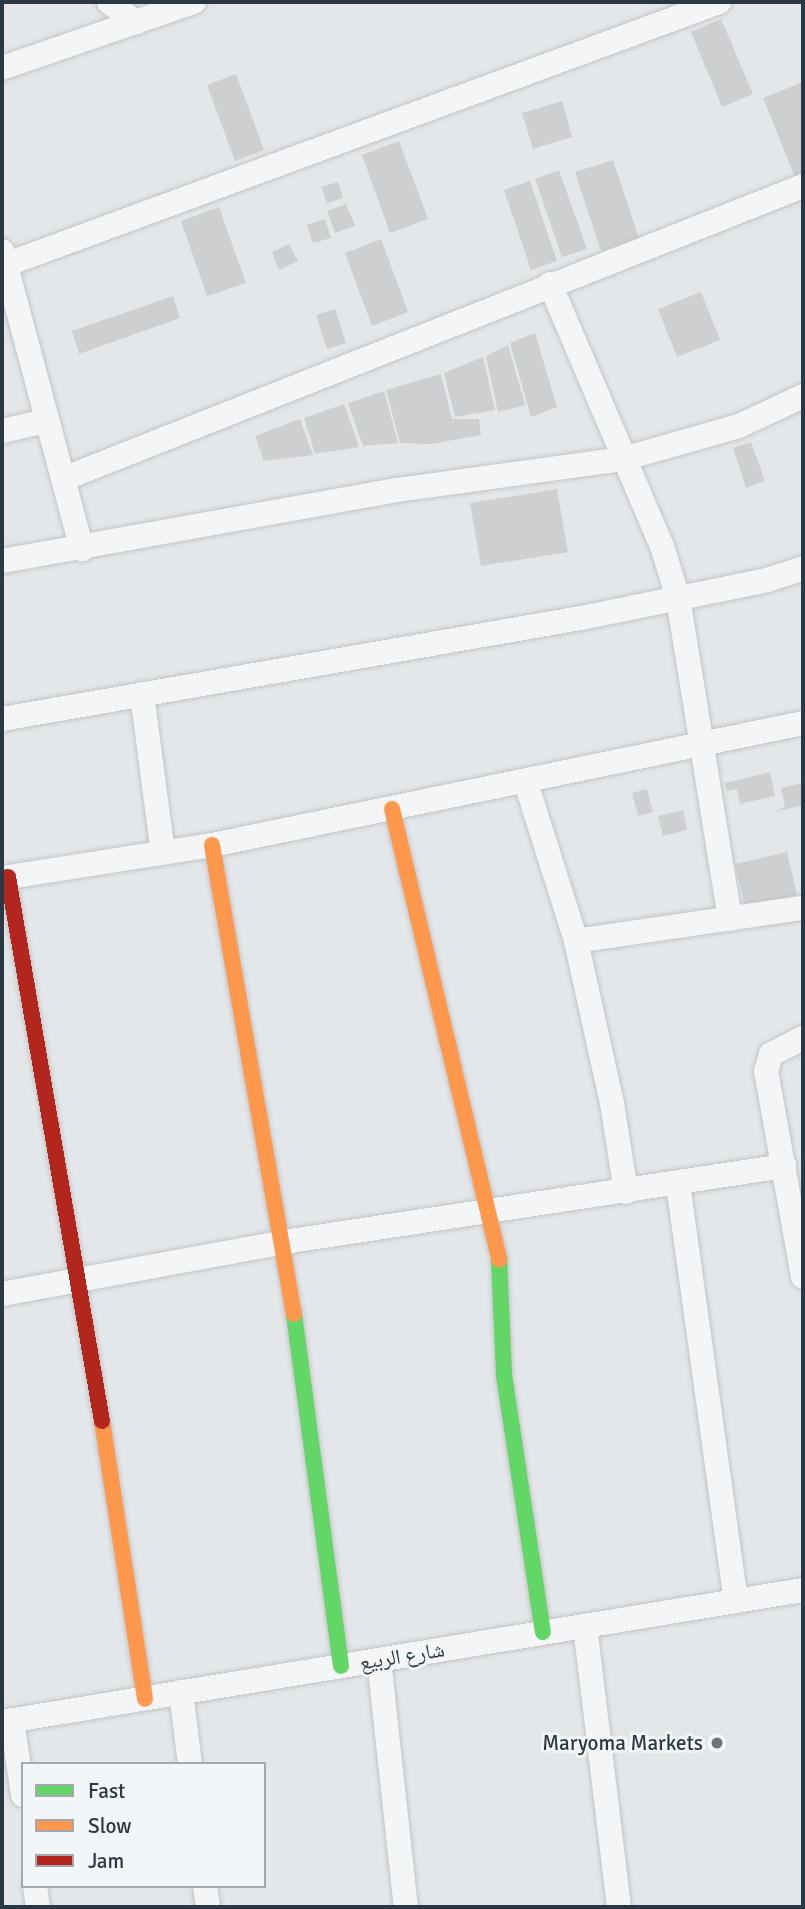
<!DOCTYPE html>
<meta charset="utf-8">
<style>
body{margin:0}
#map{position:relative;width:805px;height:1909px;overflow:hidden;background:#e4e7e9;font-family:Signika,"Noto Naskh Arabic",sans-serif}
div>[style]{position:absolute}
.building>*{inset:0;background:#cdcfd1}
.roads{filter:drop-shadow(0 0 2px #c2c5c7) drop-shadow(0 0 2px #c2c5c7)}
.street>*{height:24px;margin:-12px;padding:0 12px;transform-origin:12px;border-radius:12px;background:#f4f5f6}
.fast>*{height:16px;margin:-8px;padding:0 8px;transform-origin:8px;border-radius:8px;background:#63d668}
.slow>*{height:16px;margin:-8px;padding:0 8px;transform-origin:8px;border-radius:8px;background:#ff974d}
.jam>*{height:16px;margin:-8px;padding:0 8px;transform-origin:8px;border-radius:8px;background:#b3261e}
.dots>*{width:19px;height:19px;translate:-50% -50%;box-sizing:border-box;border:4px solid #f3f6f8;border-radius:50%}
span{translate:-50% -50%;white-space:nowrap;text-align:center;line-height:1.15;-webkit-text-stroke:6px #f3f6f8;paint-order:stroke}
.street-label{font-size:21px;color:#2c3841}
.poi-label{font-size:21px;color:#2c3841}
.right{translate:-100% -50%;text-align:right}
.frame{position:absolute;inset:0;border:4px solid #2c3841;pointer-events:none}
.legend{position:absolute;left:21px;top:1762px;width:245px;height:126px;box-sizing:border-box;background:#f3f6f8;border:2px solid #a3aaaf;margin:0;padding:9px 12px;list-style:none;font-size:21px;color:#2c3841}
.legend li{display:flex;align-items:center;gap:14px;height:35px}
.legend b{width:35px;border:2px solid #a3aaaf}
</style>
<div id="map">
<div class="building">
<i style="clip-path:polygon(721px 19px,753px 94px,722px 107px,691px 32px)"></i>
<i style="clip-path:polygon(236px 74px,264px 150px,235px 161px,207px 85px)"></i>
<i style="clip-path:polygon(803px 82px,803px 176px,796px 180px,763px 98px)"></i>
<i style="clip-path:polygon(562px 101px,572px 137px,533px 149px,522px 113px)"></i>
<i style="clip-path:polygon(399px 141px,428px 219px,390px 233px,362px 155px)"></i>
<i style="clip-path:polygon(613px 160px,639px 238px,601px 251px,575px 172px)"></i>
<i style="clip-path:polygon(559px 170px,587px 249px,562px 257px,535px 179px)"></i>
<i style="clip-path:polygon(530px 181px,557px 261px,531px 270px,504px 190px)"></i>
<i style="clip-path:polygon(338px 182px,343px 198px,327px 203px,321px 187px)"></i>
<i style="clip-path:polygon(346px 204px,355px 226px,335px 233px,327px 211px)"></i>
<i style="clip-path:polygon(219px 207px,246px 283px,207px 296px,181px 221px)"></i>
<i style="clip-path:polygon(325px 219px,331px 238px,313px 243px,307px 225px)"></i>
<i style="clip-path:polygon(381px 239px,408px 312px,372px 326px,345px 253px)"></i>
<i style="clip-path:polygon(289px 244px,298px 261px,279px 270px,272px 252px)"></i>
<i style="clip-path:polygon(701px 292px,720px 340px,677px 357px,658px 309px)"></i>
<i style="clip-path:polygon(173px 296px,180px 318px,79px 354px,72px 331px)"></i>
<i style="clip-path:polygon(335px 309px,346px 343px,327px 349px,316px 315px)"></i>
<i style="clip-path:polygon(535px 333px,557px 407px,531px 417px,510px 343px)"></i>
<i style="clip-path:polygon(508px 345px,525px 405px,498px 412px,486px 356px)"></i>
<i style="clip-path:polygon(483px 357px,495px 410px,455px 417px,444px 373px)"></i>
<i style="clip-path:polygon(441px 374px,452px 419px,479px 419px,481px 435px,431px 444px,400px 443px,386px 390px)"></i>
<i style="clip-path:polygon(384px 391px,398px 443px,363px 446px,348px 403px)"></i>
<i style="clip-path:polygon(344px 404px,359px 447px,315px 454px,304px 418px)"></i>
<i style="clip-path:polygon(300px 419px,313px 455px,264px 461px,255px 436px)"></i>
<i style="clip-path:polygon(751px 442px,765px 481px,746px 488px,733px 448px)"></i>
<i style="clip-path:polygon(557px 489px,568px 552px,481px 566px,470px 503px)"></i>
<i style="clip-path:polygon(770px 772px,775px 796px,740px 804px,737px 789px,727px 791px,725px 783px)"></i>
<i style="clip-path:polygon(803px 783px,803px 805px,775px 812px,785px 806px,781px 788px)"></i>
<i style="clip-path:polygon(647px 789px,653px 812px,638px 816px,632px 793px)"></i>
<i style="clip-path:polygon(683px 810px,687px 830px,663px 836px,658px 816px)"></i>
<i style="clip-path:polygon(787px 852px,797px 895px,745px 907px,735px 864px)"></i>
</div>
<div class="roads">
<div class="street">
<i style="left:109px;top:2px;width:34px;rotate:37deg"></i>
<i style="left:2px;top:68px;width:203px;rotate:-19deg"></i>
<i style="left:2px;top:251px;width:309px;rotate:75deg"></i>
<i style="left:2px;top:266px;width:764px;rotate:-20.21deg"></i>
<i style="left:550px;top:284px;width:285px;rotate:66.9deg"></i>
<i style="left:662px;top:546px;width:54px;rotate:72.9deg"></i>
<i style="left:678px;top:598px;width:325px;rotate:80.8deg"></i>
<i style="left:2px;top:431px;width:45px;rotate:-12.8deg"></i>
<i style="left:63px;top:479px;width:796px;rotate:-21.6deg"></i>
<i style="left:2px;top:561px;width:401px;rotate:-10.2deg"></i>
<i style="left:397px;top:490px;width:228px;rotate:-7.8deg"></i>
<i style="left:623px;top:459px;width:121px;rotate:-15.9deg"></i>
<i style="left:739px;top:426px;width:71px;rotate:-25.1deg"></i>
<i style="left:142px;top:694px;width:160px;rotate:82.5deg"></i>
<i style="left:2px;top:719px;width:588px;rotate:-9.9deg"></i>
<i style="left:581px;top:618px;width:190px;rotate:-11.5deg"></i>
<i style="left:767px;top:580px;width:38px;rotate:-18deg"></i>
<i style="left:526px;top:783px;width:166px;rotate:72.4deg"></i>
<i style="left:576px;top:941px;width:166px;rotate:77.5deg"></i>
<i style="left:612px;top:1103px;width:90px;rotate:81.1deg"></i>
<i style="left:2px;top:878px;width:213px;rotate:-8.9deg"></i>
<i style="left:212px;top:845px;width:603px;rotate:-11.66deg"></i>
<i style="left:576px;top:941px;width:229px;rotate:-8.3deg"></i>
<i style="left:803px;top:1038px;width:36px;rotate:153deg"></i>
<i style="left:771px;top:1054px;width:18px;rotate:106deg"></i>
<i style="left:766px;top:1071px;width:209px;rotate:79.8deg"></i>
<i style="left:678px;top:1184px;width:421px;rotate:82.1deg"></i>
<i style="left:2px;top:1294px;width:287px;rotate:-10.4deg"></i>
<i style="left:284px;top:1242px;width:506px;rotate:-8.64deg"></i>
<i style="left:585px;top:1626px;width:283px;rotate:83.1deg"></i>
<i style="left:379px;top:1660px;width:248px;rotate:83.8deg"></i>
<i style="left:181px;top:1692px;width:73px;rotate:82.9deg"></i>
<i style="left:12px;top:1720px;width:76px;rotate:81.7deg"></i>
<i style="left:2px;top:1722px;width:812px;rotate:-9.36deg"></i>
<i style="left:35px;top:1886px;width:21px;rotate:82deg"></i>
<i style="left:205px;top:1886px;width:21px;rotate:82deg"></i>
</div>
<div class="fast">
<i style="left:499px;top:1259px;width:116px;rotate:87.5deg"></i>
<i style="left:504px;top:1375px;width:260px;rotate:81.4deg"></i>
<i style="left:294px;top:1314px;width:355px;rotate:82.4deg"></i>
</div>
<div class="slow">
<i style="left:392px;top:809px;width:463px;rotate:76.6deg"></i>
<i style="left:212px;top:845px;width:476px;rotate:80.1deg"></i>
<i style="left:102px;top:1421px;width:281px;rotate:81.2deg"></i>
</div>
<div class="jam">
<i style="left:8px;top:877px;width:552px;rotate:80.2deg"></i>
</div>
</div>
<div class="dots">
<i style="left:717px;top:1743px;background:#6c757c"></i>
</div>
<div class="street-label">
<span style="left:402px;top:1656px;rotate:-9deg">شارع الربيع</span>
</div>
<div class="poi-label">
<span class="right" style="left:703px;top:1743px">Maryoma Markets</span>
</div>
<div class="frame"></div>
<ul class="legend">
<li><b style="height:9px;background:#63d668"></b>Fast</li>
<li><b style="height:9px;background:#ff974d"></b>Slow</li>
<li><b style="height:9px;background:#b3261e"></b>Jam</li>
</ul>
</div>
